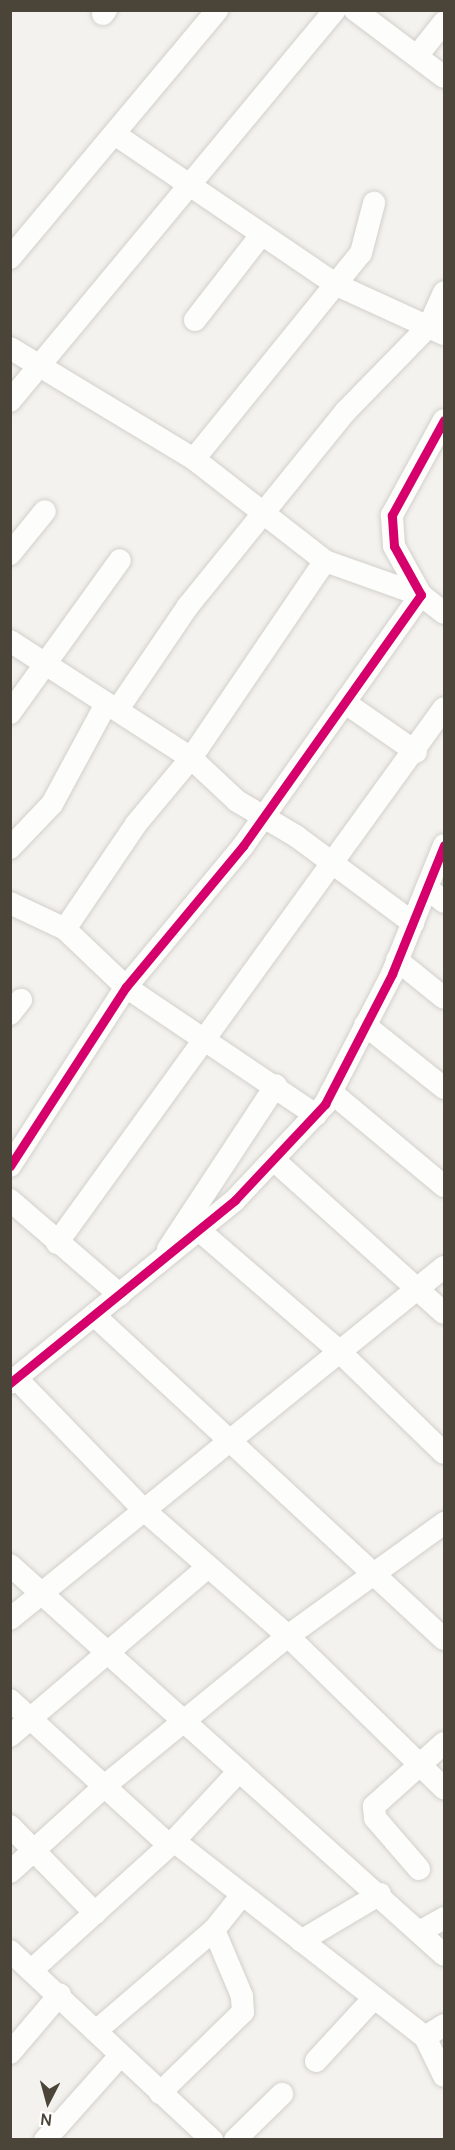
<!DOCTYPE html>
<style>
body{margin:0}
#map{position:relative;width:455px;height:2150px;overflow:hidden;background:#f4f2ee;font-family:Manrope,sans-serif}
div>[style]{position:absolute}
.roads{filter:drop-shadow(0 0 2px #d2d0cb) drop-shadow(0 0 2px #d2d0cb)}
.minor>*{height:22px;margin:-11px;padding:0 11px;transform-origin:11px;border-radius:11px;background:#fdfdfc}
.cycleway>*{height:9px;margin:-4.5px;padding:0 4.5px;transform-origin:4.5px;border-radius:4.5px;background:#d6006c}
span{translate:-50% -50%;white-space:nowrap;text-align:center;line-height:1.15;-webkit-text-stroke:5px #fff;paint-order:stroke}
.frame{position:absolute;inset:0;border:12px solid #4b4439;pointer-events:none}
.north{position:absolute;left:18px;top:2072px;width:60px;height:60px;-webkit-text-stroke:4px #fff;paint-order:stroke;rotate:186deg;font-size:16px;font-weight:700;line-height:24px;text-align:center;color:#4b4439}
.north::after{content:'';display:block;margin:auto;width:21px;height:27px;background:#4b4439;clip-path:polygon(50% 0,100% 100%,50% 72%,0 100%)}
</style>
<div id="map">
<div class="roads">
<div class="minor">
<i style="left:355px;top:10px;width:111px;rotate:37deg"></i>
<i style="left:103px;top:14px;width:5px;rotate:-53deg"></i>
<i style="left:417px;top:56px;width:43px;rotate:-51.5deg"></i>
<i style="left:116px;top:135px;width:267px;rotate:34.2deg"></i>
<i style="left:337px;top:285px;width:118px;rotate:24.6deg"></i>
<i style="left:10px;top:258px;width:323px;rotate:-50.1deg"></i>
<i style="left:195px;top:320px;width:108px;rotate:-52.2deg"></i>
<i style="left:10px;top:348px;width:215px;rotate:31.1deg"></i>
<i style="left:194px;top:459px;width:166px;rotate:37.9deg"></i>
<i style="left:325px;top:561px;width:102px;rotate:19.5deg"></i>
<i style="left:421px;top:595px;width:29px;rotate:38deg"></i>
<i style="left:10px;top:401px;width:508px;rotate:-50.27deg"></i>
<i style="left:194px;top:459px;width:265px;rotate:-51deg"></i>
<i style="left:361px;top:253px;width:52px;rotate:-75.4deg"></i>
<i style="left:10px;top:554px;width:55px;rotate:-50.9deg"></i>
<i style="left:10px;top:641px;width:216px;rotate:32.9deg"></i>
<i style="left:191px;top:758px;width:63px;rotate:43.1deg"></i>
<i style="left:237px;top:801px;width:69px;rotate:30.7deg"></i>
<i style="left:296px;top:836px;width:146px;rotate:36.6deg"></i>
<i style="left:347px;top:704px;width:84px;rotate:34.8deg"></i>
<i style="left:118px;top:709px;width:125px;rotate:-55.8deg"></i>
<i style="left:188px;top:606px;width:250px;rotate:-51deg"></i>
<i style="left:345px;top:412px;width:120px;rotate:-45.7deg"></i>
<i style="left:429px;top:326px;width:37px;rotate:-66deg"></i>
<i style="left:10px;top:713px;width:188px;rotate:-54.3deg"></i>
<i style="left:10px;top:848px;width:61px;rotate:-46.3deg"></i>
<i style="left:52px;top:804px;width:114px;rotate:-61.6deg"></i>
<i style="left:427px;top:888px;width:22px;rotate:39deg"></i>
<i style="left:10px;top:903px;width:61px;rotate:25.3deg"></i>
<i style="left:65px;top:929px;width:84px;rotate:43.6deg"></i>
<i style="left:126px;top:987px;width:229px;rotate:34deg"></i>
<i style="left:65px;top:929px;width:127px;rotate:-55.9deg"></i>
<i style="left:136px;top:824px;width:86px;rotate:-50.2deg"></i>
<i style="left:191px;top:758px;width:238px;rotate:-55.8deg"></i>
<i style="left:397px;top:960px;width:60px;rotate:39deg"></i>
<i style="left:10px;top:1014px;width:18px;rotate:-52deg"></i>
<i style="left:365px;top:1025px;width:101px;rotate:38.6deg"></i>
<i style="left:331px;top:1092px;width:147px;rotate:39.8deg"></i>
<i style="left:275px;top:1161px;width:227px;rotate:42deg"></i>
<i style="left:10px;top:1166px;width:213px;rotate:-57.1deg"></i>
<i style="left:126px;top:987px;width:183px;rotate:-50.3deg"></i>
<i style="left:243px;top:846px;width:308px;rotate:-54.7deg"></i>
<i style="left:421px;top:595px;width:56px;rotate:-118.9deg"></i>
<i style="left:394px;top:546px;width:31px;rotate:-94deg"></i>
<i style="left:392px;top:515px;width:108px;rotate:-61.3deg"></i>
<i style="left:10px;top:1200px;width:145px;rotate:40.8deg"></i>
<i style="left:200px;top:1231px;width:185px;rotate:40.8deg"></i>
<i style="left:340px;top:1352px;width:145px;rotate:44.2deg"></i>
<i style="left:57px;top:1243px;width:660px;rotate:-54.12deg"></i>
<i style="left:168px;top:1249px;width:196px;rotate:-56.6deg"></i>
<i style="left:94px;top:1315px;width:477px;rotate:42.8deg"></i>
<i style="left:16px;top:1378px;width:185px;rotate:45.9deg"></i>
<i style="left:145px;top:1511px;width:190px;rotate:41.2deg"></i>
<i style="left:288px;top:1636px;width:218px;rotate:44.3deg"></i>
<i style="left:10px;top:1383px;width:290px;rotate:-39.1deg"></i>
<i style="left:235px;top:1200px;width:132px;rotate:-46.8deg"></i>
<i style="left:325px;top:1104px;width:146px;rotate:-62.7deg"></i>
<i style="left:392px;top:974px;width:139px;rotate:-68deg"></i>
<i style="left:10px;top:1565px;width:583px;rotate:41.94deg"></i>
<i style="left:10px;top:1619px;width:559px;rotate:-39.04deg"></i>
<i style="left:10px;top:1700px;width:215px;rotate:42.4deg"></i>
<i style="left:10px;top:1736px;width:260px;rotate:-40.5deg"></i>
<i style="left:10px;top:1826px;width:122px;rotate:45.7deg"></i>
<i style="left:174px;top:1841px;width:318px;rotate:38deg"></i>
<i style="left:425px;top:2037px;width:43px;rotate:64deg"></i>
<i style="left:419px;top:1869px;width:67px;rotate:-130.8deg"></i>
<i style="left:375px;top:1818px;width:12px;rotate:-95deg"></i>
<i style="left:374px;top:1806px;width:94px;rotate:-42deg"></i>
<i style="left:10px;top:1872px;width:131px;rotate:-42.2deg"></i>
<i style="left:107px;top:1784px;width:234px;rotate:-39.3deg"></i>
<i style="left:288px;top:1636px;width:193px;rotate:-35.9deg"></i>
<i style="left:421px;top:1931px;width:26px;rotate:-29deg"></i>
<i style="left:301px;top:1941px;width:92px;rotate:-30.7deg"></i>
<i style="left:10px;top:1951px;width:277px;rotate:43.1deg"></i>
<i style="left:33px;top:1969px;width:190px;rotate:-42.2deg"></i>
<i style="left:174px;top:1841px;width:96px;rotate:-47.1deg"></i>
<i style="left:96px;top:2031px;width:155px;rotate:-40.6deg"></i>
<i style="left:214px;top:1930px;width:43px;rotate:-51.5deg"></i>
<i style="left:425px;top:2037px;width:22px;rotate:-32deg"></i>
<i style="left:10px;top:2053px;width:77px;rotate:-49.7deg"></i>
<i style="left:316px;top:2061px;width:86px;rotate:-47.4deg"></i>
<i style="left:160px;top:2093px;width:116px;rotate:-44.3deg"></i>
<i style="left:243px;top:2012px;width:16px;rotate:-94deg"></i>
<i style="left:242px;top:1996px;width:72px;rotate:-113deg"></i>
<i style="left:45px;top:2140px;width:111px;rotate:-48.3deg"></i>
<i style="left:235px;top:2140px;width:66px;rotate:-44.4deg"></i>
</div>
</div>
<div class="cycleway">
<i style="left:10px;top:1166px;width:213px;rotate:-57.1deg"></i>
<i style="left:126px;top:987px;width:183px;rotate:-50.3deg"></i>
<i style="left:243px;top:846px;width:308px;rotate:-54.7deg"></i>
<i style="left:421px;top:595px;width:56px;rotate:-118.9deg"></i>
<i style="left:394px;top:546px;width:31px;rotate:-94deg"></i>
<i style="left:392px;top:515px;width:108px;rotate:-61.3deg"></i>
<i style="left:10px;top:1383px;width:290px;rotate:-39.1deg"></i>
<i style="left:235px;top:1200px;width:132px;rotate:-46.8deg"></i>
<i style="left:325px;top:1104px;width:146px;rotate:-62.7deg"></i>
<i style="left:392px;top:974px;width:139px;rotate:-68deg"></i>
</div>
<div class="frame"></div>
<div class="north">N</div>
</div>
